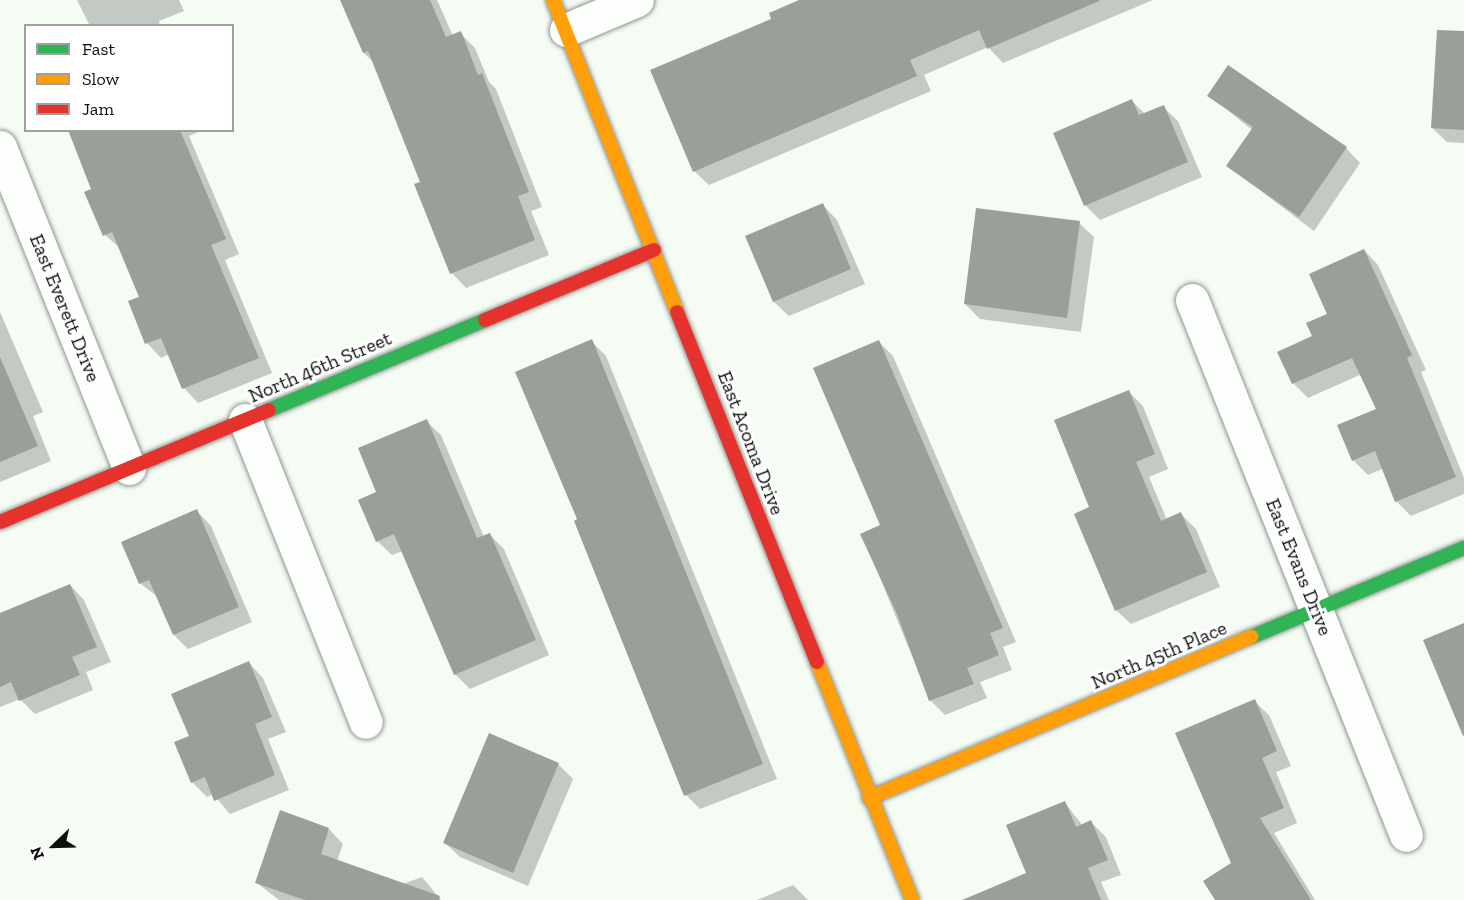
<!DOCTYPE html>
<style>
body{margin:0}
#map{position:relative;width:1464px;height:900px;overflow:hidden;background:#f4fcf4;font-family:"Zilla Slab",serif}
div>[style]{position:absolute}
.shadow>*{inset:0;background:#0003}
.building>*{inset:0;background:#9a9f99}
.roads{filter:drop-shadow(0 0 2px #929592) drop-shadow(0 0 2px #929592)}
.street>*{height:33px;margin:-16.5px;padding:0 16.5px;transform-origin:16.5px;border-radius:16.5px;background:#fdfffd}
.fast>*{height:14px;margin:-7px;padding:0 7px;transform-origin:7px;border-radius:7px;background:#30b455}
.slow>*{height:14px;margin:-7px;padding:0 7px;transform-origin:7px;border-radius:7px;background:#ff9f0a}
.jam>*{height:14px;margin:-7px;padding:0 7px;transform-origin:7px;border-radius:7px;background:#e5322d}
span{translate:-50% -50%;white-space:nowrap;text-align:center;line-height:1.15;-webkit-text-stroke:6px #fff;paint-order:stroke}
.street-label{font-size:20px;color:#0e0e0e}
.legend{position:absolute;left:24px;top:24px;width:210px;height:108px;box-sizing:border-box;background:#fff;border:2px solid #9f9f9f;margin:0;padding:8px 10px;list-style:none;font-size:18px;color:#0e0e0e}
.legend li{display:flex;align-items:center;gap:12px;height:30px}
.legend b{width:30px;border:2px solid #9f9f9f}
.north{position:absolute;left:24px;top:816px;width:60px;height:60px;-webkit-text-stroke:4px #fff;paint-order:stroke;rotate:247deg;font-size:16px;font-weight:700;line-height:24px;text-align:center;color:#0e0e0e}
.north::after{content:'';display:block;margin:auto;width:21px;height:27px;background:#0e0e0e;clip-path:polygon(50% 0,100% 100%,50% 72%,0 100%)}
</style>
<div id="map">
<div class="shadow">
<i style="clip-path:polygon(77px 0,179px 0,184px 11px,159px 21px,160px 26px,90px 26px)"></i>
<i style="clip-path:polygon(342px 0,437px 0,453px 36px,460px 33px,475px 48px,489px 82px,496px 89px,542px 207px,531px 211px,549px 255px,466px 288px,452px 273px,416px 185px,422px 182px,373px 62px,364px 53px)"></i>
<i style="clip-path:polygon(803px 0,1153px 0,1003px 63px,988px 47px,924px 75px,931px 91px,709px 185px,694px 171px,773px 19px)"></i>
<i style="clip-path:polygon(1464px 33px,1464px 143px,1447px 142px,1432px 128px)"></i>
<i style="clip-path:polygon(1209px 95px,1346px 148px,1360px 163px,1314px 231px,1228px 166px,1252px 130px)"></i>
<i style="clip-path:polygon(1132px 101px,1145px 114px,1163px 107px,1178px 121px,1202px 177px,1100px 220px,1086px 206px,1055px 134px)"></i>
<i style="clip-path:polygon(70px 130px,203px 130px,189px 136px,239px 254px,225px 260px,272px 373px,198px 403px,184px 388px,170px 354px,161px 358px,147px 343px,141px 297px,121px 249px,105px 235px,93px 189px)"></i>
<i style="clip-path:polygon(823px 205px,837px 220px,865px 284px,789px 316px,774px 302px,747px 237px)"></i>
<i style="clip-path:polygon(1079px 223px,1094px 237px,1081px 332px,980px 319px,965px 304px)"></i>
<i style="clip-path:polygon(1364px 250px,1378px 265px,1426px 370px,1421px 372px,1464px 478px,1464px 494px,1411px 516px,1396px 501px,1382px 469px,1368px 475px,1353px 460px,1378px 410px,1362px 374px,1308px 398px,1293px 383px,1314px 337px)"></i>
<i style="clip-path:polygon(0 312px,43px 412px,33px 416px,51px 461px,0 482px)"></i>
<i style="clip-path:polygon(591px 341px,606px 356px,777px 779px,700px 809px,686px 795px,579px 520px)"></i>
<i style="clip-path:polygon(879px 342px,893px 356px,1016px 642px,1003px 647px,1012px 670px,980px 682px,987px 698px,945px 715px,930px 700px,862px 534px,882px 526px)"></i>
<i style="clip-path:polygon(1128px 391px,1143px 406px,1168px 469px,1149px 477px,1167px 520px,1181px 514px,1196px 529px,1220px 587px,1131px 624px,1116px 610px,1091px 508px)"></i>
<i style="clip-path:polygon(426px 421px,441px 435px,484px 537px,489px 534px,504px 549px,549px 655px,470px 689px,455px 674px,403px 551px,392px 555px,377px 541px,378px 493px)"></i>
<i style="clip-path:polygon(197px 511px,211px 526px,252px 622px,188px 649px,174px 635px,158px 597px,141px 584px,123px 542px)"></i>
<i style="clip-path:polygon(70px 585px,84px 600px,111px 662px,86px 672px,93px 690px,35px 714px,20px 699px,0 707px,0 615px)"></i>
<i style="clip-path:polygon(249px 663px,263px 678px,286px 732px,268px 739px,289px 790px,230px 814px,213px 794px,207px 797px,192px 782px,191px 737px)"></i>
<i style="clip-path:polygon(1254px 701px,1269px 715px,1291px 766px,1276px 772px,1297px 823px,1274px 833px,1315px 900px,1217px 900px,1233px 864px)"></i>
<i style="clip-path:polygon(558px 764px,573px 779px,528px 886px,460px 857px,445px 843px)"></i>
<i style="clip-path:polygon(1065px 803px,1083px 826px,1091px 822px,1106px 837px,1121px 875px,1101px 882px,1109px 900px,1019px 900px,1028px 874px)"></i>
<i style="clip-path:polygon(329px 829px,343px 844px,337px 861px,403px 884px,422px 877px,441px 900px,279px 900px,257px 883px)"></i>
<i style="clip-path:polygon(793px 885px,808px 900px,757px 900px)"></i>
</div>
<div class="building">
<i style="clip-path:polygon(340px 0,430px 0,446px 37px,461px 31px,478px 75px,482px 73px,529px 192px,518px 196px,535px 240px,450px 274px,414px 184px,420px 182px,368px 51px,363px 53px)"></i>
<i style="clip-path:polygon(799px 0,1099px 0,1099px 1px,987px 49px,979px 30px,910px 60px,917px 76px,693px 172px,650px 70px,771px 19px,769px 13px)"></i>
<i style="clip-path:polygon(1437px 30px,1464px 31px,1464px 130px,1431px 128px)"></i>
<i style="clip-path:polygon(1228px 65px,1347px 147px,1299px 217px,1226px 166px,1253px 127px,1207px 96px)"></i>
<i style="clip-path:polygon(1132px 99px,1139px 115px,1164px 105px,1188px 162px,1084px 206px,1053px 133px)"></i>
<i style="clip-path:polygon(68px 130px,180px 130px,226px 239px,211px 245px,259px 358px,182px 389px,161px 338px,145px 344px,128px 301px,139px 297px,112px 232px,103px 236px,84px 192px,91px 189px)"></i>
<i style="clip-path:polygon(823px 203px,851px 269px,773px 302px,745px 236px)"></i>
<i style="clip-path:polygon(976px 208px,1080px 221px,1067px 318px,964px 304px)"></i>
<i style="clip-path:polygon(1364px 249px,1412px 355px,1407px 358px,1456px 477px,1395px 502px,1375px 451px,1352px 461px,1337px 425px,1376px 409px,1352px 358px,1292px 384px,1277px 352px,1312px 336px,1306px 323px,1327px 314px,1309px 274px)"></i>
<i style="clip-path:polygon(592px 339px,763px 764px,684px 796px,574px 521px,577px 519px,515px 372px)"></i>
<i style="clip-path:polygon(879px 340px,1003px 628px,990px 633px,999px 655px,967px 668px,974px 684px,929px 701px,897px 614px,860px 534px,880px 525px,813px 368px)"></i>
<i style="clip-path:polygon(0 357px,38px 446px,0 462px)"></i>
<i style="clip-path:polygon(1129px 390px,1155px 454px,1136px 462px,1161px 521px,1181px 512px,1207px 572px,1115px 611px,1074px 514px,1089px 507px,1054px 420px)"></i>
<i style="clip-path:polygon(427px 419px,477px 538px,490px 533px,536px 640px,454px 675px,394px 534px,376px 542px,358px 500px,376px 492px,358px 448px)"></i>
<i style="clip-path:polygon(197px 509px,239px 607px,173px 635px,149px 580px,139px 584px,121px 542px)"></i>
<i style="clip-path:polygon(70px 584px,97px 647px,72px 657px,80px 675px,19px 701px,11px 682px,0 687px,0 613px)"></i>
<i style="clip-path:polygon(1464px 623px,1464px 735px,1463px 736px,1423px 640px)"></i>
<i style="clip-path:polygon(249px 661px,272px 717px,255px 724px,275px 775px,214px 801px,205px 777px,191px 783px,174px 742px,189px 736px,171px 694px)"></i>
<i style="clip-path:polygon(1255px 699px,1277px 751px,1262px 758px,1284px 808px,1260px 818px,1311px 900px,1215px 900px,1203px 881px,1231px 863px,1175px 733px)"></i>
<i style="clip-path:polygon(489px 733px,559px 763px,513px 873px,443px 843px)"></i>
<i style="clip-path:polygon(1065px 801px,1076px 827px,1091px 820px,1108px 860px,1088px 868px,1101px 900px,962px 900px,1026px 873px,1006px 825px)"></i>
<i style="clip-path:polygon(280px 810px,329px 828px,321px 854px,440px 896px,439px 900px,305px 900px,255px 883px)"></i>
</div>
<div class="roads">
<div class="street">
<i style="left:566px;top:30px;width:77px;rotate:-22.9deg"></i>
<i style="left:0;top:147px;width:346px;rotate:68.1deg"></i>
<i style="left:1192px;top:300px;width:576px;rotate:68.2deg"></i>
<i style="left:245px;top:420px;width:325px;rotate:68.2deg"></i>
</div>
<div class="fast">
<i style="left:269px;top:410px;width:234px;rotate:-22.6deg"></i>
<i style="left:1251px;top:637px;width:231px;rotate:-22.7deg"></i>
</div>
<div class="slow">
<i style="left:553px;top:0;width:336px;rotate:68.3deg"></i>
<i style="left:817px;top:662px;width:256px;rotate:68.2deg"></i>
<i style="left:869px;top:798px;width:415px;rotate:-22.9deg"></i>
</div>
<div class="jam">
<i style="left:677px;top:312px;width:377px;rotate:68.2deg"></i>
<i style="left:485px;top:320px;width:183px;rotate:-22.5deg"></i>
<i style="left:0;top:522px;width:291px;rotate:-22.6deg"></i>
</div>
</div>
<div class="street-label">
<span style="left:65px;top:308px;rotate:68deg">East Everett Drive</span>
<span style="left:320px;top:367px;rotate:-23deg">North 46th Street</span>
<span style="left:751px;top:443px;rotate:69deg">East Acoma Drive</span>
<span style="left:1299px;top:567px;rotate:68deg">East Evans Drive</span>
<span style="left:1159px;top:655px;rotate:-23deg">North 45th Place</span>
</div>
<ul class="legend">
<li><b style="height:8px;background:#30b455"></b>Fast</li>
<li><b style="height:8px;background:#ff9f0a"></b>Slow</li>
<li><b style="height:8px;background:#e5322d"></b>Jam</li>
</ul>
<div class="north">N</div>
</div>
